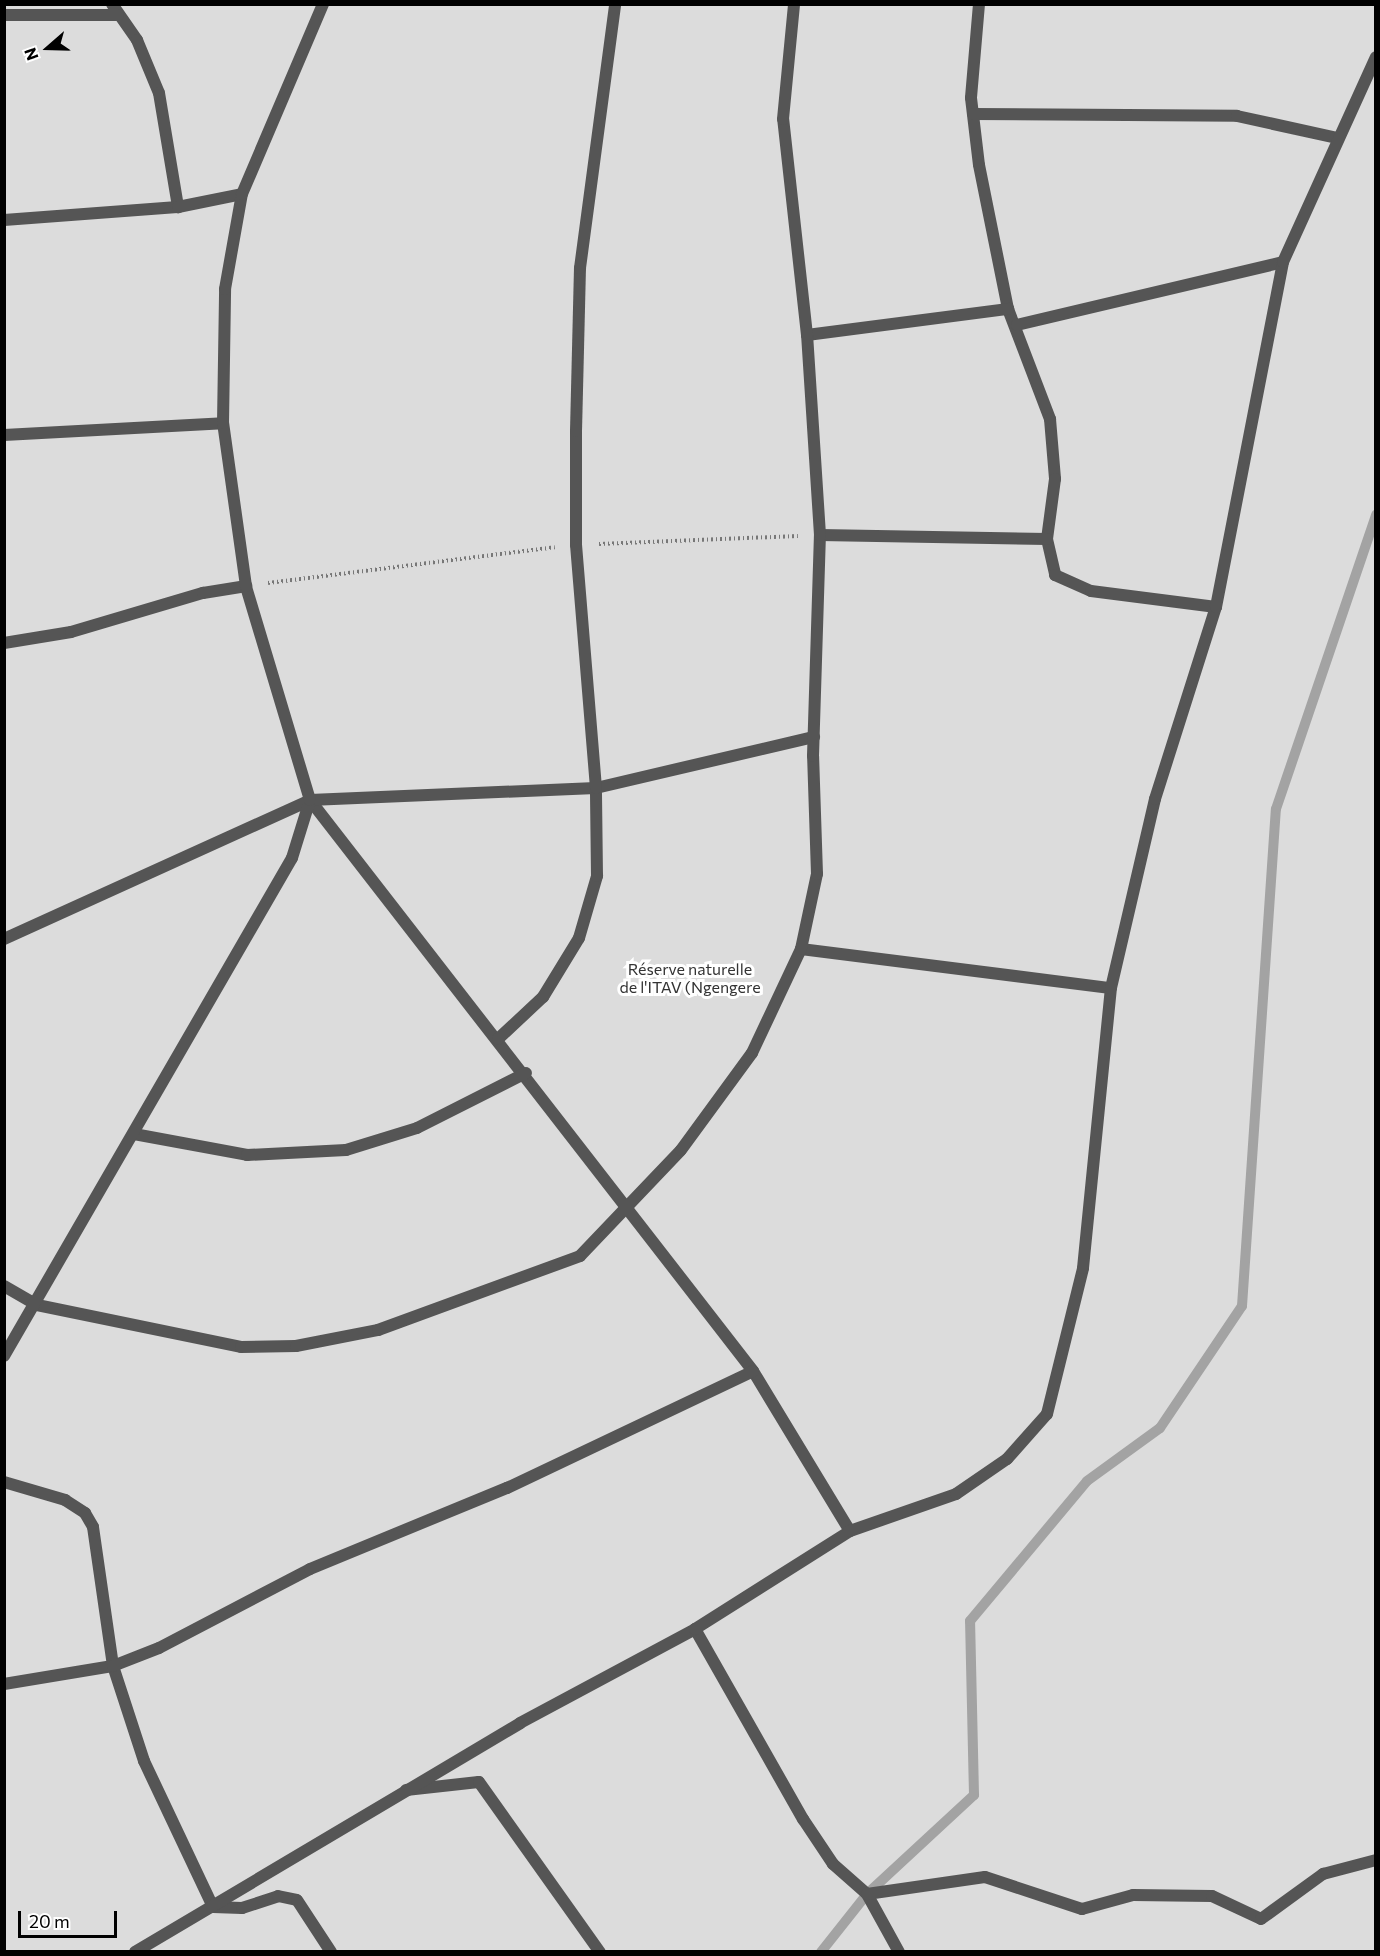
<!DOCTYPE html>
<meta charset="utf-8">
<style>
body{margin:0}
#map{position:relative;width:1380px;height:1956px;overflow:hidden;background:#fff;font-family:Commissioner,sans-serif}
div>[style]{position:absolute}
.green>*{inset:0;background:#dcdcdc}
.stream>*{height:10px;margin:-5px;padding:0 5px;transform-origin:5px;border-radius:5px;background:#a3a3a3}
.path>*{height:4px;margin-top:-2px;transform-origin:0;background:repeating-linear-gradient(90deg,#777 0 1.5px,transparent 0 4.5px)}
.street>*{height:12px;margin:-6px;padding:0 6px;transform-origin:6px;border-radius:6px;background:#555}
span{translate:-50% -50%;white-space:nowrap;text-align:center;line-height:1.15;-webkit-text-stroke:6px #fff;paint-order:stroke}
.park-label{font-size:16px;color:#333}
.frame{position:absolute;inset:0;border:6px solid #000;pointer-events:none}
.north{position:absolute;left:18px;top:18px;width:60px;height:60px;-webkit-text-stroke:4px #fff;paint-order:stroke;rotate:250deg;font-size:16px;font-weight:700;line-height:24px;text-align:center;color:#000}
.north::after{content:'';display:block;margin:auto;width:21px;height:27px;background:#000;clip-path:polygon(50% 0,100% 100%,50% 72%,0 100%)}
.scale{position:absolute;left:18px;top:1911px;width:99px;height:27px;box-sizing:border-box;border:3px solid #000;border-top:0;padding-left:8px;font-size:18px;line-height:21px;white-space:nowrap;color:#000;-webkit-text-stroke:4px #fff;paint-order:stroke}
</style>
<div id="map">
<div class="green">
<i style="clip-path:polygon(5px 5px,1375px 5px,1375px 1951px,5px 1951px)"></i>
</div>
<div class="stream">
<i style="left:821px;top:1952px;width:74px;rotate:-51.6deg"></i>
<i style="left:867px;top:1894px;width:146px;rotate:-42.8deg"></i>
<i style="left:974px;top:1795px;width:174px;rotate:-91.3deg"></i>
<i style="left:970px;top:1621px;width:182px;rotate:-50.1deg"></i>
<i style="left:1087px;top:1481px;width:90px;rotate:-36deg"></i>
<i style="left:1160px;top:1428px;width:147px;rotate:-56.1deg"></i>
<i style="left:1242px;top:1306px;width:498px;rotate:-86.1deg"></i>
<i style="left:1276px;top:809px;width:311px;rotate:-71.2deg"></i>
</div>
<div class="path">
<i style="left:599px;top:544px;width:199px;rotate:-2.3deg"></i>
<i style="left:268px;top:583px;width:289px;rotate:-7.1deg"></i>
</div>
<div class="street">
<i style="left:112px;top:4px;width:44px;rotate:55.2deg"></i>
<i style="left:137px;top:40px;width:57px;rotate:67.5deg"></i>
<i style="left:159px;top:93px;width:116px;rotate:80.5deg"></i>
<i style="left:979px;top:4px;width:94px;rotate:94.9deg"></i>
<i style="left:971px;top:98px;width:67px;rotate:83.2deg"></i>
<i style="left:979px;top:165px;width:147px;rotate:78.6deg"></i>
<i style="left:1008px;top:309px;width:118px;rotate:69.1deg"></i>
<i style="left:1050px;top:419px;width:60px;rotate:85.2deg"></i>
<i style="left:1055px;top:479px;width:61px;rotate:97.6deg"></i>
<i style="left:1047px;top:539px;width:37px;rotate:77deg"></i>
<i style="left:1055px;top:575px;width:39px;rotate:24deg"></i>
<i style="left:1091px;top:591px;width:126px;rotate:7.3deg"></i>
<i style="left:4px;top:15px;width:114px"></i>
<i style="left:973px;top:114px;width:264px;rotate:0.4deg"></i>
<i style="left:1237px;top:116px;width:102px;rotate:12.4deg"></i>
<i style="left:4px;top:220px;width:174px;rotate:-4.3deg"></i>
<i style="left:178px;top:207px;width:65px;rotate:-11.5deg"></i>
<i style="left:1017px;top:325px;width:273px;rotate:-13.3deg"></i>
<i style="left:807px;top:335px;width:203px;rotate:-7.4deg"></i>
<i style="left:4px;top:435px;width:219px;rotate:-3.1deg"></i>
<i style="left:820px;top:535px;width:227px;rotate:1deg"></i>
<i style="left:4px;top:643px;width:68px;rotate:-9.3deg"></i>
<i style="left:71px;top:632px;width:138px;rotate:-16.5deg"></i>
<i style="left:203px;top:593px;width:44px;rotate:-9.2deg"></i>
<i style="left:310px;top:800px;width:723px;rotate:52.19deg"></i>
<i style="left:753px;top:1371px;width:187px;rotate:58.8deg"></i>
<i style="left:4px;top:939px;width:336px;rotate:-24.4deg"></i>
<i style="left:310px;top:800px;width:286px;rotate:-2.4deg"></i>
<i style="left:596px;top:788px;width:224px;rotate:-13.2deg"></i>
<i style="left:801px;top:949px;width:312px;rotate:7.2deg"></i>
<i style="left:498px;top:1039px;width:62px;rotate:-43deg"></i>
<i style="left:543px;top:997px;width:69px;rotate:-58.6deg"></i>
<i style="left:579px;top:938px;width:65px;rotate:-73.8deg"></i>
<i style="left:597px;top:876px;width:88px;rotate:-90.7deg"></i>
<i style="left:596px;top:788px;width:244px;rotate:-94.7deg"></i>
<i style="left:576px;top:545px;width:114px;rotate:-90deg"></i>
<i style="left:576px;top:431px;width:163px;rotate:-88.6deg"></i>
<i style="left:580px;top:268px;width:266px;rotate:-82.4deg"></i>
<i style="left:134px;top:1134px;width:115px;rotate:10.5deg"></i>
<i style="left:247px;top:1155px;width:99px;rotate:-2.9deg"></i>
<i style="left:346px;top:1150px;width:74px;rotate:-17.2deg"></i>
<i style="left:417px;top:1128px;width:122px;rotate:-26.8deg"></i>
<i style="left:4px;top:1286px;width:38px;rotate:30deg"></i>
<i style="left:37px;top:1305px;width:208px;rotate:11.6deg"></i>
<i style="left:241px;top:1347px;width:55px;rotate:-1deg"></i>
<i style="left:296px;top:1346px;width:84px;rotate:-11deg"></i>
<i style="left:378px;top:1330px;width:215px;rotate:-20.1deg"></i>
<i style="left:580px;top:1256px;width:146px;rotate:-46.4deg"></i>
<i style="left:681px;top:1150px;width:120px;rotate:-53.8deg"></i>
<i style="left:752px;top:1053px;width:115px;rotate:-64.8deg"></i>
<i style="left:801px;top:949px;width:77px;rotate:-78deg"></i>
<i style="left:817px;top:874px;width:118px;rotate:-91.9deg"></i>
<i style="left:813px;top:756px;width:221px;rotate:-88.2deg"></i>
<i style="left:820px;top:535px;width:200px;rotate:-93.7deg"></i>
<i style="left:807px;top:335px;width:217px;rotate:-96.3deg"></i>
<i style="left:783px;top:119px;width:116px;rotate:-84.5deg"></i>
<i style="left:4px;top:1356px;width:575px;rotate:-59.96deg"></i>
<i style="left:292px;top:858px;width:61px;rotate:-72.8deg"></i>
<i style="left:310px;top:800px;width:223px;rotate:-106.7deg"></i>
<i style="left:246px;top:586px;width:165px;rotate:-98deg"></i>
<i style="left:223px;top:423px;width:134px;rotate:-89.1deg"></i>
<i style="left:225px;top:289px;width:97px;rotate:-79.9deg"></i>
<i style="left:242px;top:194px;width:207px;rotate:-66.9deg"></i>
<i style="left:4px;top:1482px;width:64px;rotate:16.4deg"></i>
<i style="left:65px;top:1500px;width:24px;rotate:33deg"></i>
<i style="left:85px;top:1513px;width:16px;rotate:60deg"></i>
<i style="left:93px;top:1527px;width:140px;rotate:81.8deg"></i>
<i style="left:113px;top:1666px;width:100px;rotate:71.9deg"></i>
<i style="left:144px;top:1761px;width:161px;rotate:64.7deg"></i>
<i style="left:213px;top:1907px;width:29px;rotate:2deg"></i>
<i style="left:242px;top:1908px;width:38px;rotate:-18deg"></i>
<i style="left:278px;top:1896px;width:19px;rotate:12deg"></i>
<i style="left:297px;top:1900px;width:62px;rotate:56.8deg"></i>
<i style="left:695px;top:1629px;width:219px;rotate:60.4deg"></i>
<i style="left:803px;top:1819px;width:54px;rotate:56.3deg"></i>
<i style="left:833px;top:1864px;width:45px;rotate:41.4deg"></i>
<i style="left:867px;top:1894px;width:66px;rotate:61.1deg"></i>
<i style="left:4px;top:1684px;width:110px;rotate:-9.4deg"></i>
<i style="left:113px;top:1666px;width:49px;rotate:-21.4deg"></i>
<i style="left:159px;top:1648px;width:170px;rotate:-27.6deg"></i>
<i style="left:310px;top:1569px;width:213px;rotate:-22.4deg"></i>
<i style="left:507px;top:1488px;width:272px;rotate:-25.4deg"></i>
<i style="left:406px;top:1790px;width:73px;rotate:-6.3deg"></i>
<i style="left:479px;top:1782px;width:209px;rotate:54.6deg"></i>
<i style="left:867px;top:1894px;width:119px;rotate:-8.2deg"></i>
<i style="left:985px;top:1877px;width:102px;rotate:18.3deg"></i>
<i style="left:1082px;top:1909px;width:53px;rotate:-15.4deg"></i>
<i style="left:1133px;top:1895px;width:79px;rotate:0.7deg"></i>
<i style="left:1212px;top:1896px;width:54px;rotate:25.1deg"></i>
<i style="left:1261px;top:1919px;width:77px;rotate:-36deg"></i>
<i style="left:1323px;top:1874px;width:55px;rotate:-14.8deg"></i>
<i style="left:135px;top:1952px;width:448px;rotate:-30.7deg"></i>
<i style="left:520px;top:1723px;width:199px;rotate:-28.2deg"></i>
<i style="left:695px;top:1629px;width:183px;rotate:-32.3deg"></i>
<i style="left:850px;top:1531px;width:112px;rotate:-19.2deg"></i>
<i style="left:956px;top:1494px;width:62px;rotate:-34.5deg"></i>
<i style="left:1007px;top:1459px;width:60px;rotate:-48.4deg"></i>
<i style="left:1047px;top:1414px;width:150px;rotate:-76.1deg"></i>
<i style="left:1083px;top:1268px;width:281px;rotate:-84.3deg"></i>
<i style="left:1111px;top:988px;width:194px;rotate:-76.9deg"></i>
<i style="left:1155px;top:799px;width:201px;rotate:-72.4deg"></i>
<i style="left:1216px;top:607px;width:351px;rotate:-79deg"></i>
<i style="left:1283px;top:262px;width:225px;rotate:-65.6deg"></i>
</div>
<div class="park-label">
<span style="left:690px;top:978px">Réserve naturelle<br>de l'ITAV (Ngengere</span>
</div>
<div class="frame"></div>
<div class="north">N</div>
<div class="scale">20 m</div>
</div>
